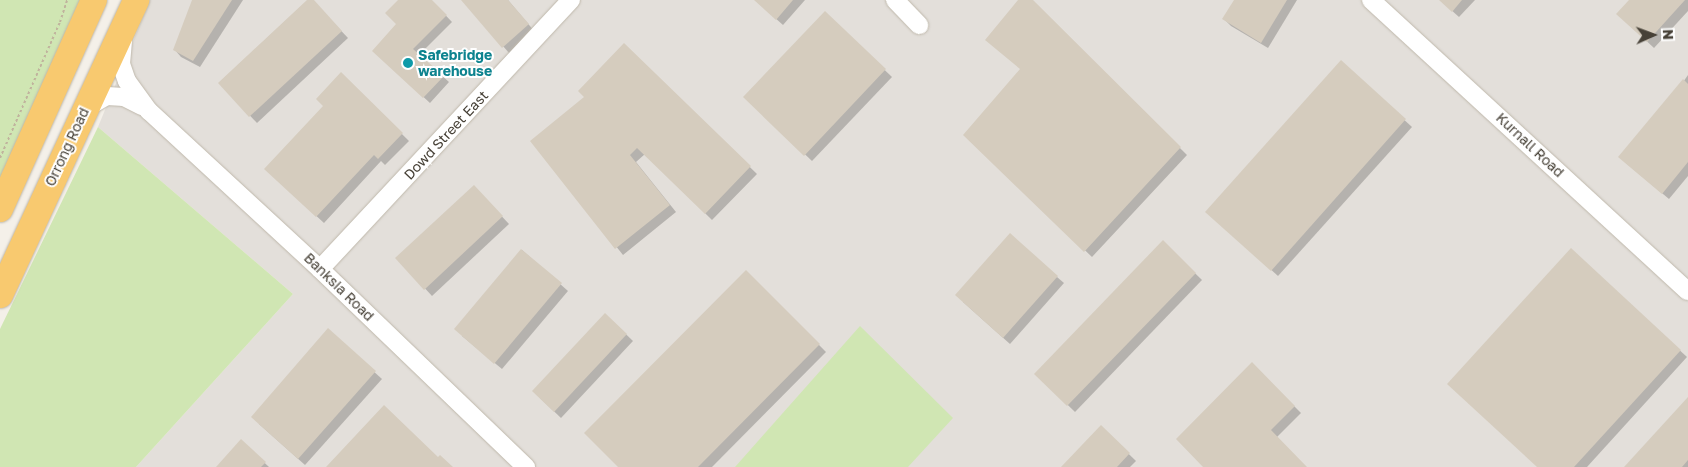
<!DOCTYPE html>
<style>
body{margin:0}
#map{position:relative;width:1688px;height:467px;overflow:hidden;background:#f4f0e9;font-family:"Golos Text",sans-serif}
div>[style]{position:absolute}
.industrial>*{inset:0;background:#e3dfda}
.green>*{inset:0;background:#d0e6b3}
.shadow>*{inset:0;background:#0003}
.building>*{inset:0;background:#d5ccbe}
.path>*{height:2px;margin-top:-1px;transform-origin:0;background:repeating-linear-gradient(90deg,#c0b39d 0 2.5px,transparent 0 5px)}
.roads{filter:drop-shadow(0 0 1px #bfb8ab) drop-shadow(0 0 1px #bfb8ab)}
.minor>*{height:18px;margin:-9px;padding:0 9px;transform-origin:9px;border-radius:9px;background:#fff}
.highway>*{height:26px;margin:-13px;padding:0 13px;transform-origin:13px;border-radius:13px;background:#f8c96f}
.dots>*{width:14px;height:14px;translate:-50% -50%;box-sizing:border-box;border:2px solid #fff;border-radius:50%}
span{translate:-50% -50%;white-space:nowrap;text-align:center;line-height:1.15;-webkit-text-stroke:4px #fff;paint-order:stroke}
.culture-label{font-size:14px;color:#0d838f;font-weight:700}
.left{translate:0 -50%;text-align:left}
.street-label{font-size:14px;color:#474137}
.north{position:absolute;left:1628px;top:10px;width:50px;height:50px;-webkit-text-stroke:4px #fff;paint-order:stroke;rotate:88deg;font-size:14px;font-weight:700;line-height:20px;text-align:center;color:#474137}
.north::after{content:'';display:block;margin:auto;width:18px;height:22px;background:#474137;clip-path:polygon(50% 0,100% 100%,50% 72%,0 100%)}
</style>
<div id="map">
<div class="industrial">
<i style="clip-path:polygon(150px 0,1688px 0,1688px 467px,136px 467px,293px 294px,98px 127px)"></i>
</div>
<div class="green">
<i style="clip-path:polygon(0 0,84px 0,0 188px)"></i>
<i style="clip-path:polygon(98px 127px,293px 294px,136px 467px,0 467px,0 329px)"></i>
<i style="clip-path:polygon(860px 326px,953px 418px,908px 467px,735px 467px)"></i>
</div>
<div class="shadow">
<i style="clip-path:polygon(193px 0,243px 0,200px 67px,181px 57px,175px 50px)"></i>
<i style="clip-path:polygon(308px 0,312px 0,348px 38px,257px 123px,219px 83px)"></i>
<i style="clip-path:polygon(400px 0,431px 0,452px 22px,419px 55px,449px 82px,430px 103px,380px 57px,398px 24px)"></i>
<i style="clip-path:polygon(462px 0,508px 0,535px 32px,510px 54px)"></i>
<i style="clip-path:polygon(755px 0,805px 0,783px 25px)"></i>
<i style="clip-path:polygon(1019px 0,1031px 0,1187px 155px,1092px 257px,965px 135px,1021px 69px)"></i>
<i style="clip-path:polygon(1235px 0,1297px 0,1268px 48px,1231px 26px,1224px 19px)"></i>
<i style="clip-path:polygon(1440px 0,1475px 0,1459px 17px)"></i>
<i style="clip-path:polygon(1631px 0,1688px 0,1688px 11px,1654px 48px,1625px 21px)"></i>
<i style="clip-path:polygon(825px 13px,892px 77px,812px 161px,745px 97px)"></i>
<i style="clip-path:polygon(624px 45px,757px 174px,712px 220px,645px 154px,636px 162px,676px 212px,623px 255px,532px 141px,586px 98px)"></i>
<i style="clip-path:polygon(1341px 62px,1412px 127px,1278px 276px,1214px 218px)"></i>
<i style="clip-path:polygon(341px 74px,409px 141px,385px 165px,381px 161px,324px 223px,273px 176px,325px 106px)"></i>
<i style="clip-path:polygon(1688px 75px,1688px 176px,1669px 199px,1626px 163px)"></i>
<i style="clip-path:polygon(480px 193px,509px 224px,432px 296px,397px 258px)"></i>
<i style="clip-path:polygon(1163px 242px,1202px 280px,1075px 412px,1036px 374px)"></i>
<i style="clip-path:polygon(522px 250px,568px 291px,502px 369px,462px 336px)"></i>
<i style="clip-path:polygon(1571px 250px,1687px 357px,1587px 467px,1538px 467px)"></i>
<i style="clip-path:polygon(746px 271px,826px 352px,712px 467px,619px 467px)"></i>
<i style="clip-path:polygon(1057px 277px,1064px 283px,1010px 344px,963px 302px)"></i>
<i style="clip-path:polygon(605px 314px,633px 341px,561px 418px,540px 398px)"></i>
<i style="clip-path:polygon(328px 330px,382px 379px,305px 465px,259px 424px)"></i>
<i style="clip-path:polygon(1252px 364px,1301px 413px,1276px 438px,1306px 467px,1205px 467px)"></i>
<i style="clip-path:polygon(1688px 399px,1688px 467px,1626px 467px)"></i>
<i style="clip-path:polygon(1101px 427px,1136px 461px,1130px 467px,1063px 467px)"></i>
<i style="clip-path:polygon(241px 441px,269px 467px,218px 467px)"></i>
</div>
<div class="building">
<i style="clip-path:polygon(192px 0,232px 0,193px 61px,173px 50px)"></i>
<i style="clip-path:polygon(307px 0,314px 0,342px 31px,249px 117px,218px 83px)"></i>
<i style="clip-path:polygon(398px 0,432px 0,447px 15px,413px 49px,444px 76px,423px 98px,372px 51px,396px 24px,385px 13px)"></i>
<i style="clip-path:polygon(461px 0,508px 0,529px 24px,502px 48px)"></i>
<i style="clip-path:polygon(754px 0,793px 0,776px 20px)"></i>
<i style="clip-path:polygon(1018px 0,1033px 0,1181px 147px,1084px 252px,963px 135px,1020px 69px,985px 40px)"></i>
<i style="clip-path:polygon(1234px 0,1287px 0,1261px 43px,1222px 19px)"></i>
<i style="clip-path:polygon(1439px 0,1462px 0,1452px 12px)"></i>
<i style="clip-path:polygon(1629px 0,1685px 0,1647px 42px,1616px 14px)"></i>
<i style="clip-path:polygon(825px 11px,886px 69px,804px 156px,743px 97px)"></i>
<i style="clip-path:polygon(624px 43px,751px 166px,705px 214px,637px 148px,630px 155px,670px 205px,615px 249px,530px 141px,584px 97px,578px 91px)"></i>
<i style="clip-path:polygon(1341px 60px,1406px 119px,1271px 271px,1205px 212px)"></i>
<i style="clip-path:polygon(341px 72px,403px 133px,378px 159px,374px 155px,316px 217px,264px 169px,323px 106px,316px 99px)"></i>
<i style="clip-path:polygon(1683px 79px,1688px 84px,1688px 162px,1662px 194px,1618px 157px)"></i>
<i style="clip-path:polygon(474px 185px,503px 216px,424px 290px,395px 258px)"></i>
<i style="clip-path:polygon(1010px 233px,1058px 276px,1003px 338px,955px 295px)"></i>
<i style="clip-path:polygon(1163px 240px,1196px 273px,1067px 406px,1034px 374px)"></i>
<i style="clip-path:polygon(1571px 248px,1681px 350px,1574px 467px,1537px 467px,1447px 384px)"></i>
<i style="clip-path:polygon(521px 249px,562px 283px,494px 364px,454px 329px)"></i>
<i style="clip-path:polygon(746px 270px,820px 344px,698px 467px,618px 467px,584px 433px)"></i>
<i style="clip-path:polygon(605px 313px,627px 334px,554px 412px,532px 391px)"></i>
<i style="clip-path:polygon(328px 328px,376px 371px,298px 459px,251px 417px)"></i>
<i style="clip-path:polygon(1252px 362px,1295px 406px,1271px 430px,1307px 467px,1203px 467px,1176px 439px)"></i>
<i style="clip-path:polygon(1688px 397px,1688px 460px,1682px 467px,1624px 467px)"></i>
<i style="clip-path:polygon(384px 405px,438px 457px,440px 455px,453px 467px,326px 467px)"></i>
<i style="clip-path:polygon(1101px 425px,1130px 453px,1117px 467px,1061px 467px)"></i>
<i style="clip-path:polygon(241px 439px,266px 462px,261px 467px,216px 467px)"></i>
</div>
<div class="path">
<i style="left:0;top:158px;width:149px;rotate:-66.2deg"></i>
<i style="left:60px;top:22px;width:23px;rotate:-72deg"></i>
</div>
<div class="roads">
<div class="minor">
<i style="left:895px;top:0;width:35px;rotate:46deg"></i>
<i style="left:1371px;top:0;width:430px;rotate:42.6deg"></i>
<i style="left:123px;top:41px;width:23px;rotate:95deg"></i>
<i style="left:121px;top:64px;width:18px;rotate:71deg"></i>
<i style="left:127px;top:81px;width:37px;rotate:54deg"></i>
<i style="left:149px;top:111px;width:233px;rotate:42.7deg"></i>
<i style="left:320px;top:269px;width:286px;rotate:43.9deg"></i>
<i style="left:86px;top:108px;width:24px;rotate:-30deg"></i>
<i style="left:107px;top:96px;width:17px;rotate:3deg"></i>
<i style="left:124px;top:97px;width:20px;rotate:27deg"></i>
<i style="left:320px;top:269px;width:368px;rotate:-47deg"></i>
</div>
<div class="highway">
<i style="left:0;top:209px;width:229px;rotate:-65.8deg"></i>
<i style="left:0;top:295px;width:325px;rotate:-65.2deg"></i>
</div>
</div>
<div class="dots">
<i style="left:408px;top:63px;background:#0f9aa8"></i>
</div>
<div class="culture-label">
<span class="left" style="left:418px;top:63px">Safebridge<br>warehouse</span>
</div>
<div class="street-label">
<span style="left:446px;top:135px;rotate:-47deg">Dowd Street East</span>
<span style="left:1530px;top:145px;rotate:43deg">Kurnall Road</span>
<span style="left:67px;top:147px;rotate:-65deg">Orrong Road</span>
<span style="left:339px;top:287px;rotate:44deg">Banksia Road</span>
</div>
<div class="north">N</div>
</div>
